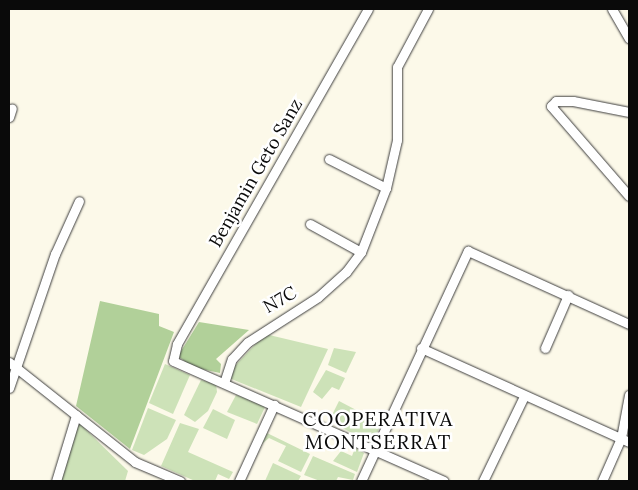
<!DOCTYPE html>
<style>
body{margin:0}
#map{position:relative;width:638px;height:490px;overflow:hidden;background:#fcf9e9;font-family:Lora,serif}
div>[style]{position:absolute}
.green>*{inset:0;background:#cde2b8}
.forest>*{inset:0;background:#b1d099}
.roads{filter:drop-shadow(0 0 1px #3d3d3d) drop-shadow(0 0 1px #3d3d3d)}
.minor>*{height:9px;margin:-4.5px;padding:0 4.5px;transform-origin:4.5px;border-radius:4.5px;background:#fff}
span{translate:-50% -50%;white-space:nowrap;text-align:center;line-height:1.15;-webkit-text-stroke:5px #fff;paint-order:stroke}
.street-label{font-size:18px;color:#0a0a0a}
.quarter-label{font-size:20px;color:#0a0a0a;letter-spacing:1px}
.frame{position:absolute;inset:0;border:10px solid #0a0a0a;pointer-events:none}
</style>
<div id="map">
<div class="green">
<i style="clip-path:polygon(265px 334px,328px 349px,301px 407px,229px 378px,230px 371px)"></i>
<i style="clip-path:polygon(334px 348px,356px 352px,346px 373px,328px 365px)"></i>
<i style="clip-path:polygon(165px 364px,190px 375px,173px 414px,149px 403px)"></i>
<i style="clip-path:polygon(326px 370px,345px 378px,339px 390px,332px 387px,322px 399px,313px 392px)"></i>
<i style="clip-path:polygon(201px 380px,216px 384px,217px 392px,208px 411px,195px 422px,184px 415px)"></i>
<i style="clip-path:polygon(236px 395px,266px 405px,257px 424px,227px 412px)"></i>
<i style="clip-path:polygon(339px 401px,381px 423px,373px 444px,329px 421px)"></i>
<i style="clip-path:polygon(148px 408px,176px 420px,167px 439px,144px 455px,132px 450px)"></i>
<i style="clip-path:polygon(213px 409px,235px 420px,227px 439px,203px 428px)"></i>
<i style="clip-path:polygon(77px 421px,128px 471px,125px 481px,61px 481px)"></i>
<i style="clip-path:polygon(180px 423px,199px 429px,188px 452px,233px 472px,229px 479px,218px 474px,215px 481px,195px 481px,161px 466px)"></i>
<i style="clip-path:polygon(267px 433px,310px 454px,301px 472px,278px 461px,286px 446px,269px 438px,262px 444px)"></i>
<i style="clip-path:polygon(355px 448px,364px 453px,357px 472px,333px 461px,341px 451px,352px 456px)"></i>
<i style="clip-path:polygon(313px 456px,355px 474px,353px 480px,338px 477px,336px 481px,320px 481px,304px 475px)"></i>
<i style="clip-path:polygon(273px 463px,301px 476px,298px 481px,265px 481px)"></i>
</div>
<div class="forest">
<i style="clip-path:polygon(100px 301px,159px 314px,159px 326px,174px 332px,130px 449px,76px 406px)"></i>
<i style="clip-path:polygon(199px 322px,249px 330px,216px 359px,221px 364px,220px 373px,192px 367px,178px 356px)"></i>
</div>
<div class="roads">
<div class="minor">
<i style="left:368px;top:9px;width:386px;rotate:119.7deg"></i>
<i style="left:177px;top:344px;width:17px;rotate:103deg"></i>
<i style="left:173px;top:361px;width:296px;rotate:23.9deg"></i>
<i style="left:612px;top:9px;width:34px;rotate:60deg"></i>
<i style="left:629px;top:112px;width:57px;rotate:-168.9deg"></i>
<i style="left:573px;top:101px;width:17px;rotate:180deg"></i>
<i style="left:556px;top:101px;width:7px;rotate:135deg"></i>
<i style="left:551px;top:106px;width:119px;rotate:49.1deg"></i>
<i style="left:9px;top:117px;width:9px;rotate:-72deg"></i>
<i style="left:329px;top:159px;width:64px;rotate:27deg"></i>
<i style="left:310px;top:224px;width:58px;rotate:28.8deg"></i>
<i style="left:421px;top:348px;width:228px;rotate:24.3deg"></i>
<i style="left:545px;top:348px;width:58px;rotate:-66.5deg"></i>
<i style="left:9px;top:362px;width:161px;rotate:38.4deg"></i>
<i style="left:135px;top:462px;width:49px;rotate:22.9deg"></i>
<i style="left:224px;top:383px;width:25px;rotate:-72deg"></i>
<i style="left:232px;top:359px;width:23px;rotate:-47deg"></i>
<i style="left:248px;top:342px;width:83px;rotate:-32.7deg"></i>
<i style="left:318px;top:297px;width:38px;rotate:-42deg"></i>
<i style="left:346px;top:272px;width:25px;rotate:-53deg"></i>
<i style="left:361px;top:252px;width:69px;rotate:-68.7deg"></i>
<i style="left:386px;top:188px;width:49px;rotate:-77.1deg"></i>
<i style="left:397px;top:140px;width:73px;rotate:-90deg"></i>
<i style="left:397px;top:67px;width:66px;rotate:-61.9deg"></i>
<i style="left:9px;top:388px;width:142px;rotate:-71.1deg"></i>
<i style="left:55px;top:254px;width:58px;rotate:-65.6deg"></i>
<i style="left:56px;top:481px;width:69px;rotate:-73.1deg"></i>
<i style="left:239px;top:481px;width:84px;rotate:-65.3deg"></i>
<i style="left:361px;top:481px;width:254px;rotate:-65.1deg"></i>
<i style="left:468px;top:251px;width:177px;rotate:24.4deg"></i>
<i style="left:483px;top:481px;width:94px;rotate:-64.2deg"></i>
<i style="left:602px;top:481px;width:47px;rotate:-66.2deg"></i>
<i style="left:621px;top:438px;width:44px;rotate:-79.5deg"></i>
</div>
</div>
<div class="street-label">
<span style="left:256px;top:173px;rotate:-60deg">Benjamin Geto Sanz</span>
<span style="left:280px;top:300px;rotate:-30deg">N7C</span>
</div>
<div class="quarter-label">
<span style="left:378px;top:430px">COOPERATIVA<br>MONTSERRAT</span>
</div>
<div class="frame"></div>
</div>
